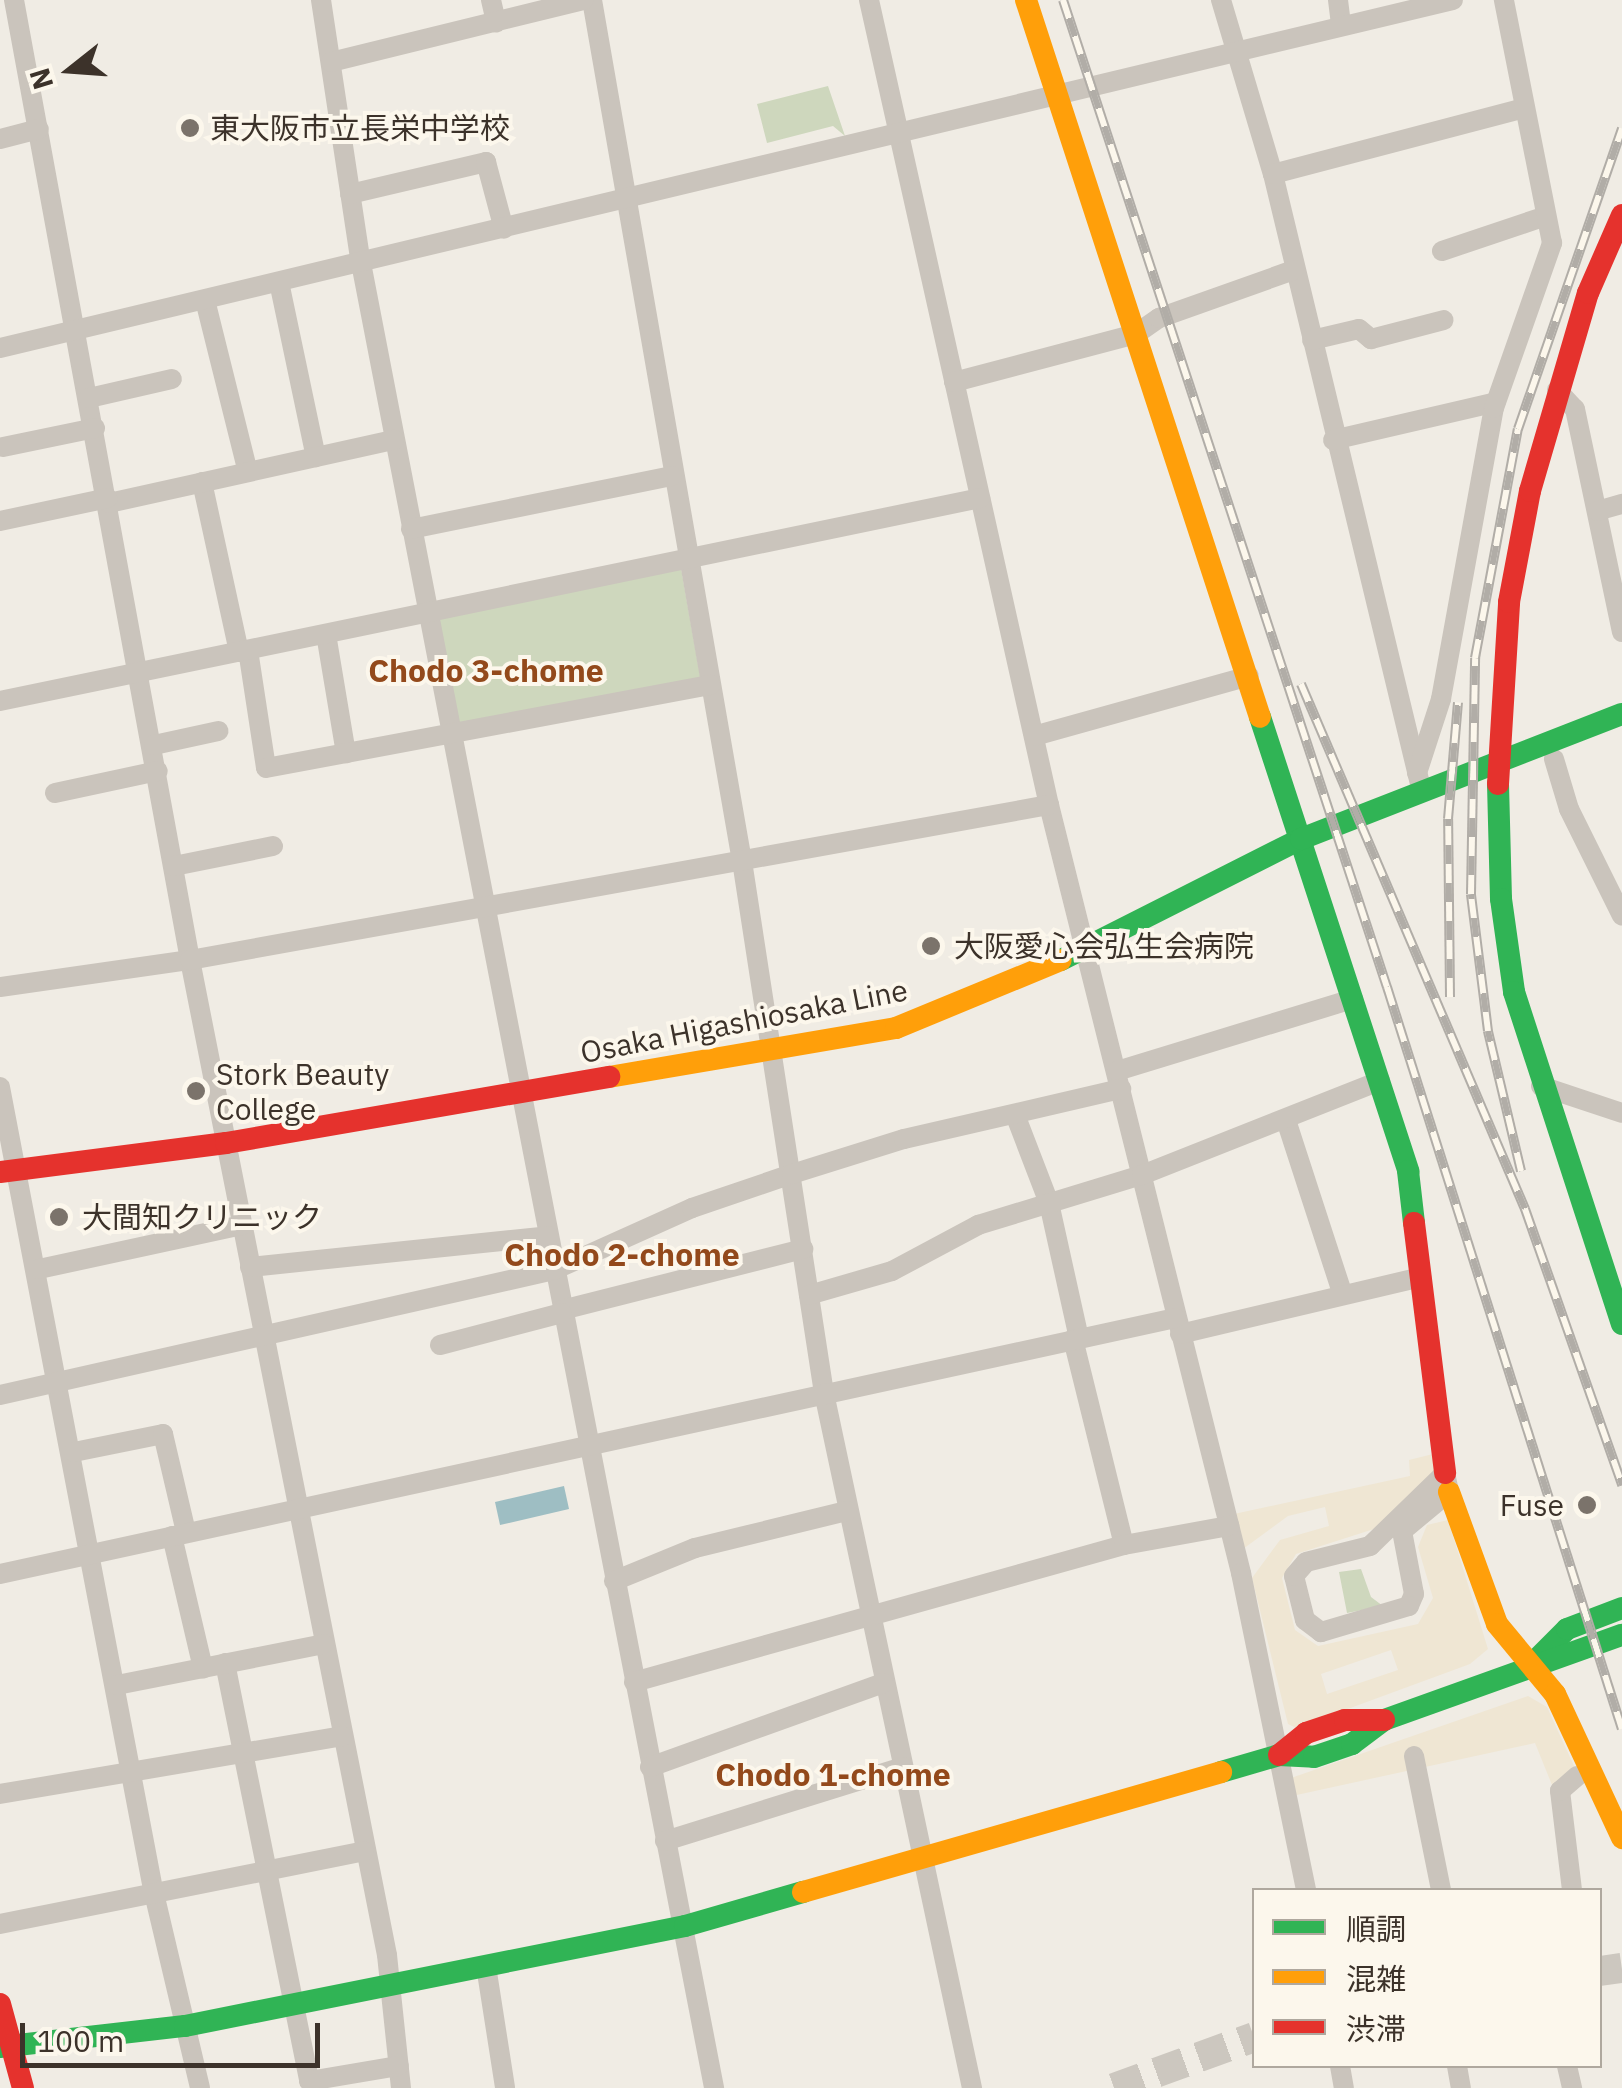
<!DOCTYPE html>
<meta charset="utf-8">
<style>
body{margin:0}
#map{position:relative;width:1622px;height:2088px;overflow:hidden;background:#f0ece4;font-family:"IBM Plex Sans","Noto Sans JP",sans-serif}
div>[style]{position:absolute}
.green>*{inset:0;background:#ced7bd}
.plaza>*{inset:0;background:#efe6d3}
.water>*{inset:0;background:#9ebec3}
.secondary-tunnel>*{height:30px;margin-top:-15px;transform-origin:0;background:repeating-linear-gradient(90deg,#ccc7bf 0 30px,transparent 0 45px)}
.street>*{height:20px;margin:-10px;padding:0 10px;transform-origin:10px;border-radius:10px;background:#cac4bc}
.fast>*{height:22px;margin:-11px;padding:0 11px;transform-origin:11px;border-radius:11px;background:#30b455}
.slow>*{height:22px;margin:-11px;padding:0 11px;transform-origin:11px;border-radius:11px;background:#ff9f0a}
.jam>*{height:22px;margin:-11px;padding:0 11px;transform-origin:11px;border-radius:11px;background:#e5322d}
.rail>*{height:10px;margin-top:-5px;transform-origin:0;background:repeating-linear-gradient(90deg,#fcf7ec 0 19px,#b1ada7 0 38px);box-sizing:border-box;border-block:2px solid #b1ada7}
.dots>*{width:28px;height:28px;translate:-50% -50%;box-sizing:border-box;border:5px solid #fcf7ec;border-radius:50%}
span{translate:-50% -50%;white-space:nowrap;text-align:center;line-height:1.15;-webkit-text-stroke:8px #fcf7ec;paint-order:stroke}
.poi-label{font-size:30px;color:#3c322a}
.left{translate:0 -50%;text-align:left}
.right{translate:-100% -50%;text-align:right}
.street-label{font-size:30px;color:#3c322a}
.neighbourhood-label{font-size:32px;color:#93491b;font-weight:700}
.legend{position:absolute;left:1252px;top:1888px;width:350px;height:180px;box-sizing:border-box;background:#fcf7ec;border:2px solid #afa89e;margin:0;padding:12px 18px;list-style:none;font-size:30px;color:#3c322a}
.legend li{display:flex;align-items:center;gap:20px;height:50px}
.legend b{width:50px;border:2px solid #afa89e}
.north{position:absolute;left:20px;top:20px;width:100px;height:100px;-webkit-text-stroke:8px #fcf7ec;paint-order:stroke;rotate:253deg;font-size:28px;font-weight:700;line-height:40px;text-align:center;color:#3c322a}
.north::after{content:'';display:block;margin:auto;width:35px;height:45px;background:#3c322a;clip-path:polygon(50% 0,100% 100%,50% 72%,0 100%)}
.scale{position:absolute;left:20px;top:2023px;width:300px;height:45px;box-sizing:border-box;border:5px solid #3c322a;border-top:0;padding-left:12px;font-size:30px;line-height:35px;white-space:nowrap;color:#3c322a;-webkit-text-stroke:8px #fcf7ec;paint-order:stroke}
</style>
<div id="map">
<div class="green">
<i style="clip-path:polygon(828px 86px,845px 136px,833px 126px,767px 143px,757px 104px)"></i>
<i style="clip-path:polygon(681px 568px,701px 681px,457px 724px,436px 620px)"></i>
<i style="clip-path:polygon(1361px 1569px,1371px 1597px,1383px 1606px,1347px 1613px,1339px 1572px)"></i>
</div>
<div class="plaza">
<i style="clip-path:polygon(evenodd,1433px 1454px,1434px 1472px,1374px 1529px,1296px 1554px,1282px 1578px,1295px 1630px,1318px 1646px,1418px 1624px,1433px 1598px,1418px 1547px,1427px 1525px,1448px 1520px,1488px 1649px,1470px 1664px,1296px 1728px,1288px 1724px,1252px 1578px,1280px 1540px,1329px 1526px,1325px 1507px,1288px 1516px,1243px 1549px,1234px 1514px,1410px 1476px,1409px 1460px,1433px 1454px,1391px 1650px,1398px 1670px,1327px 1694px,1321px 1674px,1391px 1650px)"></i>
<i style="clip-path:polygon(1528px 1696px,1547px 1707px,1574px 1766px,1552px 1785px,1535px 1743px,1292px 1796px,1291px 1778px)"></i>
</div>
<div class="water">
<i style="clip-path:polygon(564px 1486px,569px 1509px,500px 1525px,495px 1502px)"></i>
</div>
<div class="secondary-tunnel">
<i style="left:1600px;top:1971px;width:22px;rotate:-8deg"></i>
<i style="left:1114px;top:2088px;width:149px;rotate:-20deg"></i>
</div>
<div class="street">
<i style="left:14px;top:0;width:976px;rotate:79.61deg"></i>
<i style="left:190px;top:960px;width:1014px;rotate:78.8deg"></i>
<i style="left:387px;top:1955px;width:134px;rotate:84deg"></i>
<i style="left:321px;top:0;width:266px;rotate:81.4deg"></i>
<i style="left:361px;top:263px;width:1859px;rotate:79.05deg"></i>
<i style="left:491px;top:0;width:23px;rotate:77deg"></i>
<i style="left:592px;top:0;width:874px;rotate:80.12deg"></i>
<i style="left:742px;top:861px;width:538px;rotate:81.24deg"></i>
<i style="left:824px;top:1393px;width:711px;rotate:77.98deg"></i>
<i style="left:869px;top:0;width:825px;rotate:77.4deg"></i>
<i style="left:1049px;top:805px;width:792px;rotate:75.96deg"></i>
<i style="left:1241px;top:1573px;width:324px;rotate:78.4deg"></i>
<i style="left:1221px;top:0;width:182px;rotate:73.4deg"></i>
<i style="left:1273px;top:174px;width:632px;rotate:76.45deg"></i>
<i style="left:1338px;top:0;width:24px;rotate:83deg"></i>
<i style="left:331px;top:62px;width:260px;rotate:-13.8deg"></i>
<i style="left:0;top:139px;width:40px;rotate:-14.4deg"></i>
<i style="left:1273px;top:174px;width:260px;rotate:-14.7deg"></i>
<i style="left:350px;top:194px;width:140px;rotate:-13.2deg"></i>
<i style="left:486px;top:162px;width:69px;rotate:75deg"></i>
<i style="left:1442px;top:251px;width:107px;rotate:-18.6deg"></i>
<i style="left:279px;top:282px;width:179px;rotate:78.1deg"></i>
<i style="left:205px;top:300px;width:177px;rotate:76deg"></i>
<i style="left:1312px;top:340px;width:48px;rotate:-13.2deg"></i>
<i style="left:1359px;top:329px;width:16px;rotate:40deg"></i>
<i style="left:1371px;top:339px;width:75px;rotate:-14.6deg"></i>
<i style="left:0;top:348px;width:1494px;rotate:-13.47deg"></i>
<i style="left:954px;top:382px;width:188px;rotate:-14.8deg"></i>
<i style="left:1136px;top:334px;width:28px;rotate:-35deg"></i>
<i style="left:1159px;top:318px;width:143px;rotate:-19.6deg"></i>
<i style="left:1557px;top:390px;width:26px;rotate:47deg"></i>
<i style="left:1575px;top:409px;width:228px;rotate:78.1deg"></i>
<i style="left:89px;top:398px;width:85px;rotate:-12.9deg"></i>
<i style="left:1333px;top:440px;width:167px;rotate:-13.1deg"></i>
<i style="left:3px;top:447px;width:94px;rotate:-11.7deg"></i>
<i style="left:202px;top:482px;width:174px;rotate:77.7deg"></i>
<i style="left:109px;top:503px;width:292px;rotate:-12.5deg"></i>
<i style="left:1597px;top:511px;width:26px;rotate:-16deg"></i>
<i style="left:0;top:521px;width:110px;rotate:-12deg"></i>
<i style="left:411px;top:529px;width:266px;rotate:-11.5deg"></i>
<i style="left:326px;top:634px;width:121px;rotate:80.5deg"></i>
<i style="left:248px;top:650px;width:119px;rotate:81.3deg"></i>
<i style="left:266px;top:768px;width:452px;rotate:-10.6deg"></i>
<i style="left:0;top:701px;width:1001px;rotate:-11.7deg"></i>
<i style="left:1034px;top:736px;width:223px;rotate:-15.6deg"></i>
<i style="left:154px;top:745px;width:66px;rotate:-12.3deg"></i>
<i style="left:1554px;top:759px;width:52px;rotate:73.3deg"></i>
<i style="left:1569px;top:809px;width:119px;rotate:63.6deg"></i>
<i style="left:1417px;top:773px;width:78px;rotate:-72deg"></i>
<i style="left:1441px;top:699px;width:296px;rotate:-79.7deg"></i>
<i style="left:1494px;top:408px;width:175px;rotate:-70.6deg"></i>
<i style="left:1552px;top:243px;width:248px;rotate:-101.2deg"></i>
<i style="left:55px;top:793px;width:105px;rotate:-12.1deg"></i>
<i style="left:174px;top:866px;width:101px;rotate:-11.4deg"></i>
<i style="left:0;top:987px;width:192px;rotate:-8.1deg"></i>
<i style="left:190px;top:960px;width:873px;rotate:-10.23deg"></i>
<i style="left:1117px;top:1071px;width:247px;rotate:-17deg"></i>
<i style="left:1541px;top:1086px;width:85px;rotate:18.4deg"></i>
<i style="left:0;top:1087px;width:816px;rotate:79.2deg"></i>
<i style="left:153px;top:1889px;width:204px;rotate:76.7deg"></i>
<i style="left:1016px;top:1117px;width:92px;rotate:69deg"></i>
<i style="left:1049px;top:1203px;width:138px;rotate:77.5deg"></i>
<i style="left:1286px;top:1120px;width:181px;rotate:72deg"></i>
<i style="left:250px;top:1267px;width:300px;rotate:-5.9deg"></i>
<i style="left:39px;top:1269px;width:208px;rotate:-12.2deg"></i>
<i style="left:809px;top:1295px;width:86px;rotate:-16.1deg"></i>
<i style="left:892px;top:1271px;width:98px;rotate:-28.1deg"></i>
<i style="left:978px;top:1225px;width:171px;rotate:-17deg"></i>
<i style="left:1142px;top:1175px;width:256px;rotate:-21.6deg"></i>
<i style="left:562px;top:1310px;width:249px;rotate:-14.2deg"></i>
<i style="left:1180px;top:1334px;width:248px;rotate:-13.3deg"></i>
<i style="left:1073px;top:1339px;width:212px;rotate:76.1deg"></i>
<i style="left:440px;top:1345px;width:126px;rotate:-14.7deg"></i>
<i style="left:0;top:1395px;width:568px;rotate:-12.71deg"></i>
<i style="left:554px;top:1270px;width:151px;rotate:-24.2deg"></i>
<i style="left:692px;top:1208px;width:106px;rotate:-18.8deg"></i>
<i style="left:792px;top:1174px;width:117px;rotate:-17.4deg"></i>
<i style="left:904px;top:1139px;width:223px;rotate:-13deg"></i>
<i style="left:74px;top:1452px;width:91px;rotate:-11.4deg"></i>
<i style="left:163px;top:1434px;width:101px;rotate:76.8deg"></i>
<i style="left:1445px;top:1473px;width:19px;rotate:78deg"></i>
<i style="left:1449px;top:1492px;width:61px;rotate:140.3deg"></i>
<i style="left:1402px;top:1531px;width:64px;rotate:79.2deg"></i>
<i style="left:1414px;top:1594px;width:13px;rotate:113deg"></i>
<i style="left:1409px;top:1606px;width:92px;rotate:163.5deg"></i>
<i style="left:1321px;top:1632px;width:20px;rotate:-143deg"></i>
<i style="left:1305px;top:1620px;width:45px;rotate:-104deg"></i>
<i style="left:1294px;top:1576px;width:18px;rotate:-49deg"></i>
<i style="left:1306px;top:1562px;width:66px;rotate:-14deg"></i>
<i style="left:1370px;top:1546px;width:105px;rotate:-44.2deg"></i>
<i style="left:172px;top:1536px;width:136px;rotate:76.8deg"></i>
<i style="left:0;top:1574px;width:1203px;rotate:-12.29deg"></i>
<i style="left:614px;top:1581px;width:87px;rotate:-22.2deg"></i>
<i style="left:695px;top:1548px;width:156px;rotate:-13.7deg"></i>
<i style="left:225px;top:1663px;width:426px;rotate:78.6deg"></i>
<i style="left:309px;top:2081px;width:91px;rotate:-9.5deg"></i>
<i style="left:634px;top:1682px;width:509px;rotate:-15.62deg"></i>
<i style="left:1124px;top:1545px;width:107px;rotate:-10.3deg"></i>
<i style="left:117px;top:1685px;width:211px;rotate:-11.2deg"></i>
<i style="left:1414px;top:1756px;width:137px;rotate:78.6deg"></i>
<i style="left:650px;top:1767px;width:248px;rotate:-19.8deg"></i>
<i style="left:0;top:1794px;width:347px;rotate:-9.6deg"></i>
<i style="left:665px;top:1841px;width:249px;rotate:-17.3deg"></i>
<i style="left:1572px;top:1890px;width:100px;rotate:-96.9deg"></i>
<i style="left:1560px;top:1791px;width:23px;rotate:-41deg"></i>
<i style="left:0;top:1924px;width:371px;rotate:-11.3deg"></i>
<i style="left:486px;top:1966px;width:123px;rotate:81.1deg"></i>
<i style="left:1340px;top:2066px;width:22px;rotate:80deg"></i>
<i style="left:1457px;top:2066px;width:22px;rotate:80deg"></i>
<i style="left:1567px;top:2066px;width:23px;rotate:77deg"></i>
</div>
<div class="fast">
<i style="left:1260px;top:717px;width:478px;rotate:71.9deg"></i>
<i style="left:1408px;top:1171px;width:52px;rotate:83.4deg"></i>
<i style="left:1498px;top:784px;width:115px;rotate:88.5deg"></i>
<i style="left:1501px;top:899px;width:94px;rotate:82deg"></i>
<i style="left:1514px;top:992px;width:349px;rotate:72deg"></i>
<i style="left:1061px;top:960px;width:269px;rotate:-26.8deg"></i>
<i style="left:1301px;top:839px;width:344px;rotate:-21.3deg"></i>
<i style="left:1537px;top:1659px;width:42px;rotate:-45deg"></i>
<i style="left:1567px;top:1629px;width:59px;rotate:-20.9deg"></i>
<i style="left:1221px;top:1772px;width:60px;rotate:-16.3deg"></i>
<i style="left:1279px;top:1755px;width:35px;rotate:3deg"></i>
<i style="left:1314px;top:1757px;width:40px;rotate:-18.9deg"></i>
<i style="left:1352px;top:1744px;width:40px;rotate:-37deg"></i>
<i style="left:1384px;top:1720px;width:253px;rotate:-19.7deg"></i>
<i style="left:0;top:2047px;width:186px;rotate:-6.5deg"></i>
<i style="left:185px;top:2026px;width:510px;rotate:-11.31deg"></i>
<i style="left:685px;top:1926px;width:123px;rotate:-16.1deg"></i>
</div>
<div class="slow">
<i style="left:1026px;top:0;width:754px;rotate:71.93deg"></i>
<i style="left:609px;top:1077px;width:291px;rotate:-9.7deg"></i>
<i style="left:896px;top:1028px;width:178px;rotate:-22.4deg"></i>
<i style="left:1449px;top:1492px;width:140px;rotate:70deg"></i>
<i style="left:1497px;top:1624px;width:91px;rotate:50.4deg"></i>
<i style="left:1555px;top:1694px;width:159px;rotate:65deg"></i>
<i style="left:803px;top:1892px;width:435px;rotate:-16deg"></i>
</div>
<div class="jam">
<i style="left:1498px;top:784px;width:182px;rotate:-86.5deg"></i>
<i style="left:1509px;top:602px;width:113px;rotate:-79.3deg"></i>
<i style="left:1530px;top:491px;width:206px;rotate:-73.7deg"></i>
<i style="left:1588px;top:293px;width:85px;rotate:-66.4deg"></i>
<i style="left:0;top:1172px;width:228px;rotate:-7.3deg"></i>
<i style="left:226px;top:1143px;width:389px;rotate:-9.8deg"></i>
<i style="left:1414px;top:1223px;width:252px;rotate:82.9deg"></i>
<i style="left:1279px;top:1755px;width:35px;rotate:-39deg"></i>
<i style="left:1306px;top:1733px;width:41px;rotate:-18.4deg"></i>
<i style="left:1345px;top:1720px;width:39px"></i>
<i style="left:0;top:2004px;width:87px;rotate:74.7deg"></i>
</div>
<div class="rail">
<i style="left:1063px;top:0;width:1039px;rotate:71.83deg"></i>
<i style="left:1387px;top:987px;width:778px;rotate:72.43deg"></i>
<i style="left:1301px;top:684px;width:571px;rotate:66.89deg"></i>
<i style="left:1525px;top:1209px;width:293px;rotate:70.6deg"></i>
<i style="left:1450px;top:997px;width:178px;rotate:-90.6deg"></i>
<i style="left:1448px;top:819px;width:117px;rotate:-85.1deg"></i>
<i style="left:1521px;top:1171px;width:144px;rotate:-103.3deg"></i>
<i style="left:1488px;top:1031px;width:138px;rotate:-97.1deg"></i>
<i style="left:1471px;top:894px;width:236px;rotate:-89deg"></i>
<i style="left:1475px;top:658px;width:233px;rotate:-79.4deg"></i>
<i style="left:1518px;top:429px;width:318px;rotate:-70.9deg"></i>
</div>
<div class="dots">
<i style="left:190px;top:128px;background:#7b736b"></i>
<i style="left:931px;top:946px;background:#7b736b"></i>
<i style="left:196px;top:1091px;background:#7b736b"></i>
<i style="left:59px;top:1217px;background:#7b736b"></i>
<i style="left:1587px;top:1505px;background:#7b736b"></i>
</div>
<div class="poi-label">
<span class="left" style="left:210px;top:128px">東大阪市立長栄中学校</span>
<span class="left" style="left:954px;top:946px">大阪愛心会弘生会病院</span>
<span class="left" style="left:216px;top:1091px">Stork Beauty<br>College</span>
<span class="left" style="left:82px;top:1217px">大間知クリニック</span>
<span class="right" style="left:1564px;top:1505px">Fuse</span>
</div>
<div class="street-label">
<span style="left:744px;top:1021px;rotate:-11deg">Osaka Higashiosaka Line</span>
</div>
<div class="neighbourhood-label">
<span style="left:486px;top:670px">Chodo 3-chome</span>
<span style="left:622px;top:1254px">Chodo 2-chome</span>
<span style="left:833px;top:1774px">Chodo 1-chome</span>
</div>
<ul class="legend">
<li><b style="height:12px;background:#30b455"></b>順調</li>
<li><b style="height:12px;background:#ff9f0a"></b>混雑</li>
<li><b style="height:12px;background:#e5322d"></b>渋滞</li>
</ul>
<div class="north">N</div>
<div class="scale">100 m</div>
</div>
